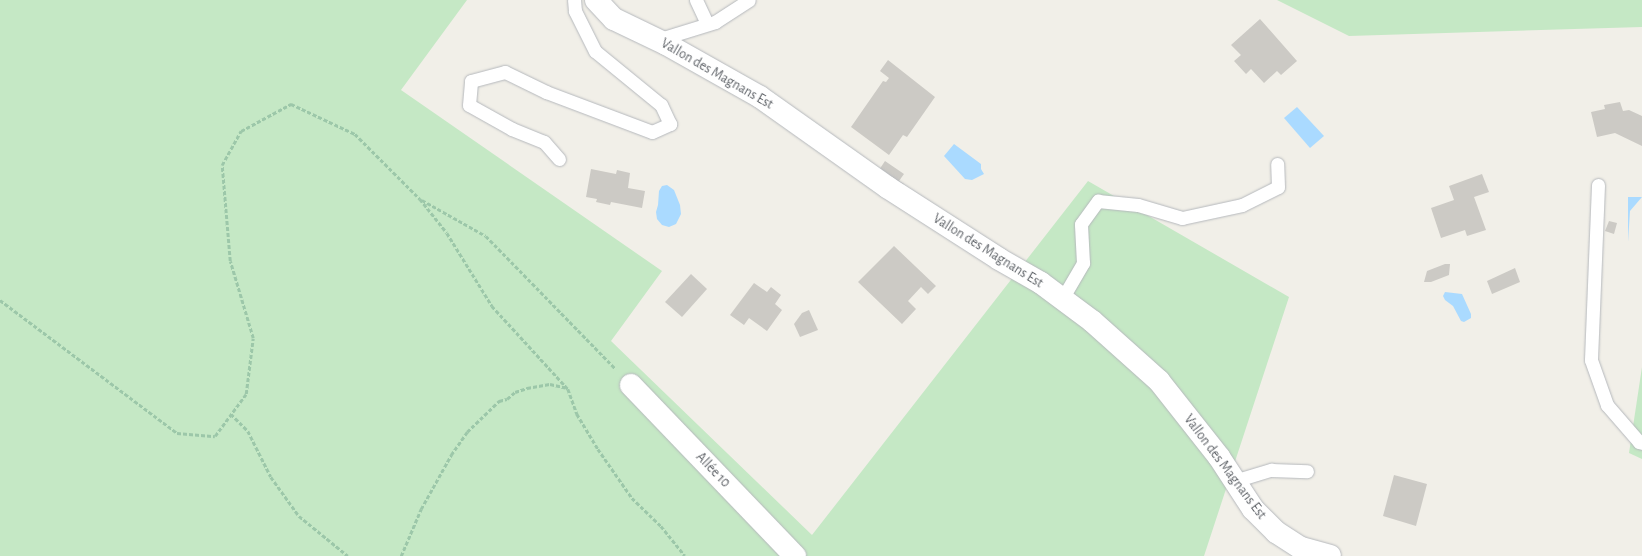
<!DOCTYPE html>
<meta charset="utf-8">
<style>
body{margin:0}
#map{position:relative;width:1642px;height:556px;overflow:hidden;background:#f1efe8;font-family:"Alegreya Sans",sans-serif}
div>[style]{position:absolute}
.green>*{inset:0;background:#c5e8c5}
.water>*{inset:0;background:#aadaff}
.building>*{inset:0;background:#cccac5}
.path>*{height:2.5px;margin-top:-1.25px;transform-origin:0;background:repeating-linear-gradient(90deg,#9cc7a9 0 4px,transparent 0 6px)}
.roads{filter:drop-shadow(0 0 1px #b5b8bc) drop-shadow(0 0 1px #b5b8bc)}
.service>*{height:13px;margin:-6.5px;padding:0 6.5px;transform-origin:6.5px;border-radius:6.5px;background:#fff}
.minor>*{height:22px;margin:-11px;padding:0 11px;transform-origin:11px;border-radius:11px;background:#fff}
span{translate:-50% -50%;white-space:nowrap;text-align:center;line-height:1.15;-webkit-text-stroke:3px #fff;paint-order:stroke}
.street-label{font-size:14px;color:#5f6368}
</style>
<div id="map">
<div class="green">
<i style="clip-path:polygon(0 0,467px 0,401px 90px,662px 271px,611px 341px,812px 535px,1088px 181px,1289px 297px,1204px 556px,0 556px)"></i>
<i style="clip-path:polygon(1277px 0,1642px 0,1642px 27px,1349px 36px)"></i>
<i style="clip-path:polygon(1642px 367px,1642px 459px,1629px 453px)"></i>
</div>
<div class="water">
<i style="clip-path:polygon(1297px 107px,1324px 136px,1310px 148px,1284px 118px)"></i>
<i style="clip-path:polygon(954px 144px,981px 164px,981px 169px,984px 174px,972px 180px,965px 179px,944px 156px)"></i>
<i style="clip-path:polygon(667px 185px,674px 190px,680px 205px,681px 214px,676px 224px,669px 227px,662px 225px,657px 219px,656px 212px,658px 205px,659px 191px,662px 186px)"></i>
<i style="clip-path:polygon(1628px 197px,1642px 197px,1630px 211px,1628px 242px)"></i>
<i style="clip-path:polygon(1445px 292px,1462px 294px,1471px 314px,1471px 318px,1464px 322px,1461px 321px,1453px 306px,1445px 300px,1443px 296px)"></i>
</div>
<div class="building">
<i style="clip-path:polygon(1260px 19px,1297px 61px,1281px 75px,1277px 71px,1264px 83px,1251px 69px,1246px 74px,1234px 61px,1241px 55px,1231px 45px)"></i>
<i style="clip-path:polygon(888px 60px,935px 97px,907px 137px,903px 135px,889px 155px,851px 127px,883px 81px,886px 82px,889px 78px,880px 71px)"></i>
<i style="clip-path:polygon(1620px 102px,1623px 111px,1629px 110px,1642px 116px,1642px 146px,1615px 133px,1597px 137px,1591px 112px,1605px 109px,1604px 105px)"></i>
<i style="clip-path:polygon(885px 161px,904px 174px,899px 181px,904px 184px,900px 189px,877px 173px)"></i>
<i style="clip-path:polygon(591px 169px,616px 174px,617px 170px,630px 173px,628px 188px,645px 191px,642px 208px,611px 202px,610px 205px,596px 202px,597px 199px,586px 197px)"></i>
<i style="clip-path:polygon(1482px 174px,1489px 192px,1474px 197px,1486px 230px,1467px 236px,1465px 230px,1441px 238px,1431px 208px,1454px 200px,1449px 186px)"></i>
<i style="clip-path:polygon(1609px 221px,1617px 223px,1614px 234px,1605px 231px)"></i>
<i style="clip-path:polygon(894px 246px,936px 286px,928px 294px,921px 287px,908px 301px,916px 309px,902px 324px,858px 282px)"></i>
<i style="clip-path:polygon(1445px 264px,1450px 264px,1449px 275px,1431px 282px,1424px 282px,1427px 271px)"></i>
<i style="clip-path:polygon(1515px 268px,1520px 282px,1492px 294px,1487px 281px)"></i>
<i style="clip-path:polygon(691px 274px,707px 289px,682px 317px,665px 302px)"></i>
<i style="clip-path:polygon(754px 283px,767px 292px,771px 287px,781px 295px,775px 304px,782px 310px,767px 331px,749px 318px,744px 325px,730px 315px)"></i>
<i style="clip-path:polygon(809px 310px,818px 330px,800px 337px,794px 324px,802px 313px)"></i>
<i style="clip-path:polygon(1394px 475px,1427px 484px,1416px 526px,1383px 516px)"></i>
</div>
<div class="path">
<i style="left:422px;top:200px;width:73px;rotate:29.4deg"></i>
<i style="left:486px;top:236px;width:186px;rotate:45.7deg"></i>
<i style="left:0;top:300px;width:221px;rotate:36.9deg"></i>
<i style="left:177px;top:433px;width:38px;rotate:5deg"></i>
<i style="left:215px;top:436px;width:52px;rotate:-53.6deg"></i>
<i style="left:246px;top:394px;width:56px;rotate:-82.9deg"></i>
<i style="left:253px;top:338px;width:80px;rotate:-106.6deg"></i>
<i style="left:230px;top:261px;width:96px;rotate:-94.8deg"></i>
<i style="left:222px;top:165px;width:39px;rotate:-61deg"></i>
<i style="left:241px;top:131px;width:57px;rotate:-28.4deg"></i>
<i style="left:291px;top:104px;width:71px;rotate:25.1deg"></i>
<i style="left:355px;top:134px;width:92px;rotate:45deg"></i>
<i style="left:420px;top:199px;width:43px;rotate:51.5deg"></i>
<i style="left:447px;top:233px;width:86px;rotate:58.3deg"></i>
<i style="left:492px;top:306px;width:113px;rotate:47.5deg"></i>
<i style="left:568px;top:389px;width:27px;rotate:70deg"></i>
<i style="left:577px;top:414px;width:41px;rotate:59deg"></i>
<i style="left:598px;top:449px;width:60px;rotate:55.2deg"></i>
<i style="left:632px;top:498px;width:40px;rotate:44deg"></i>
<i style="left:661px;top:526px;width:38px;rotate:51deg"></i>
<i style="left:231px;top:414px;width:24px;rotate:45deg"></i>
<i style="left:248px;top:431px;width:51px;rotate:63.4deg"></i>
<i style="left:271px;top:477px;width:48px;rotate:54.3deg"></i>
<i style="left:299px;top:516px;width:63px;rotate:39.2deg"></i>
<i style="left:401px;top:556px;width:51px;rotate:-66.9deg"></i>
<i style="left:421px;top:509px;width:62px;rotate:-60.9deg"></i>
<i style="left:451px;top:455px;width:28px;rotate:-55deg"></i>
<i style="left:467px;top:432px;width:45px;rotate:-44.1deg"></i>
<i style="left:499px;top:401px;width:8px;rotate:-14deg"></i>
<i style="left:507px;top:399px;width:11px;rotate:-41deg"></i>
<i style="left:515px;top:392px;width:13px;rotate:-18deg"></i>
<i style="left:527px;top:388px;width:23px;rotate:-10deg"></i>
<i style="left:550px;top:384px;width:17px;rotate:13deg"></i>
</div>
<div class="roads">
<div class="service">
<i style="left:696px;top:0;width:26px;rotate:65deg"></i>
<i style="left:657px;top:40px;width:61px;rotate:-17.2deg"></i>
<i style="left:715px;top:22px;width:40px;rotate:-32.9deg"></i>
<i style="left:559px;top:159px;width:23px;rotate:-131deg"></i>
<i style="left:544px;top:142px;width:35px;rotate:-158deg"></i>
<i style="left:512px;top:129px;width:49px;rotate:-150.8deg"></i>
<i style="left:469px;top:105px;width:24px;rotate:-85deg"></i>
<i style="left:471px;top:81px;width:35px;rotate:-15deg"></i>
<i style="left:505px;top:72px;width:46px;rotate:26deg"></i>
<i style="left:546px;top:92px;width:113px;rotate:20.7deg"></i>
<i style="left:652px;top:132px;width:20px;rotate:-24deg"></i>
<i style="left:670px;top:124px;width:21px;rotate:-115deg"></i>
<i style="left:661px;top:105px;width:85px;rotate:-140.7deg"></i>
<i style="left:595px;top:51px;width:45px;rotate:-116.6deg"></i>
<i style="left:575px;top:11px;width:11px;rotate:-95deg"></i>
<i style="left:1598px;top:185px;width:175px;rotate:92.3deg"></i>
<i style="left:1591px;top:360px;width:48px;rotate:70.4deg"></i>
<i style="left:1607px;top:405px;width:49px;rotate:49.1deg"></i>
<i style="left:1639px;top:442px;width:3px;rotate:18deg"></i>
<i style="left:1062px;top:299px;width:42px;rotate:-59.7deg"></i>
<i style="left:1083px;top:263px;width:39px;rotate:-93deg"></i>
<i style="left:1081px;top:224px;width:29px;rotate:-54deg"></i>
<i style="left:1098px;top:201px;width:40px;rotate:5.7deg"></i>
<i style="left:1138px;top:205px;width:46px;rotate:16.5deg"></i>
<i style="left:1182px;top:218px;width:61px;rotate:-12.2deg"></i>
<i style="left:1242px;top:205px;width:40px;rotate:-26.6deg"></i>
<i style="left:1278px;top:187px;width:23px;rotate:-92deg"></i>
<i style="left:1234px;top:481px;width:39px;rotate:-17deg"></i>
<i style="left:1271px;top:470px;width:36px;rotate:2deg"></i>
</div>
<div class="minor">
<i style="left:596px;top:0;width:26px;rotate:47deg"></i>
<i style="left:614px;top:19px;width:58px;rotate:25.7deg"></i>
<i style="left:666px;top:44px;width:108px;rotate:29.4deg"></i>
<i style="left:760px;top:97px;width:156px;rotate:35.3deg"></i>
<i style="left:887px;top:187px;width:133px;rotate:32.7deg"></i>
<i style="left:999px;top:259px;width:48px;rotate:29.7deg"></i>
<i style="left:1041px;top:283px;width:64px;rotate:36.7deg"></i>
<i style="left:1092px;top:321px;width:90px;rotate:41.8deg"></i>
<i style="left:1159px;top:381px;width:97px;rotate:51.7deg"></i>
<i style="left:1219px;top:457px;width:62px;rotate:56.8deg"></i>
<i style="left:1253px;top:509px;width:33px;rotate:45deg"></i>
<i style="left:1276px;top:532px;width:30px;rotate:33deg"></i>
<i style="left:1301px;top:548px;width:30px;rotate:15deg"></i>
<i style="left:631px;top:385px;width:237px;rotate:46.2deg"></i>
</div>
</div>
<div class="street-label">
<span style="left:717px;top:74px;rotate:30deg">Vallon des Magnans Est</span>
<span style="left:988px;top:251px;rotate:32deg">Vallon des Magnans Est</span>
<span style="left:1225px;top:467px;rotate:53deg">Vallon des Magnans Est</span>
<span style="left:713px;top:470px;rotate:46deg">Allée 10</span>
</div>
</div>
